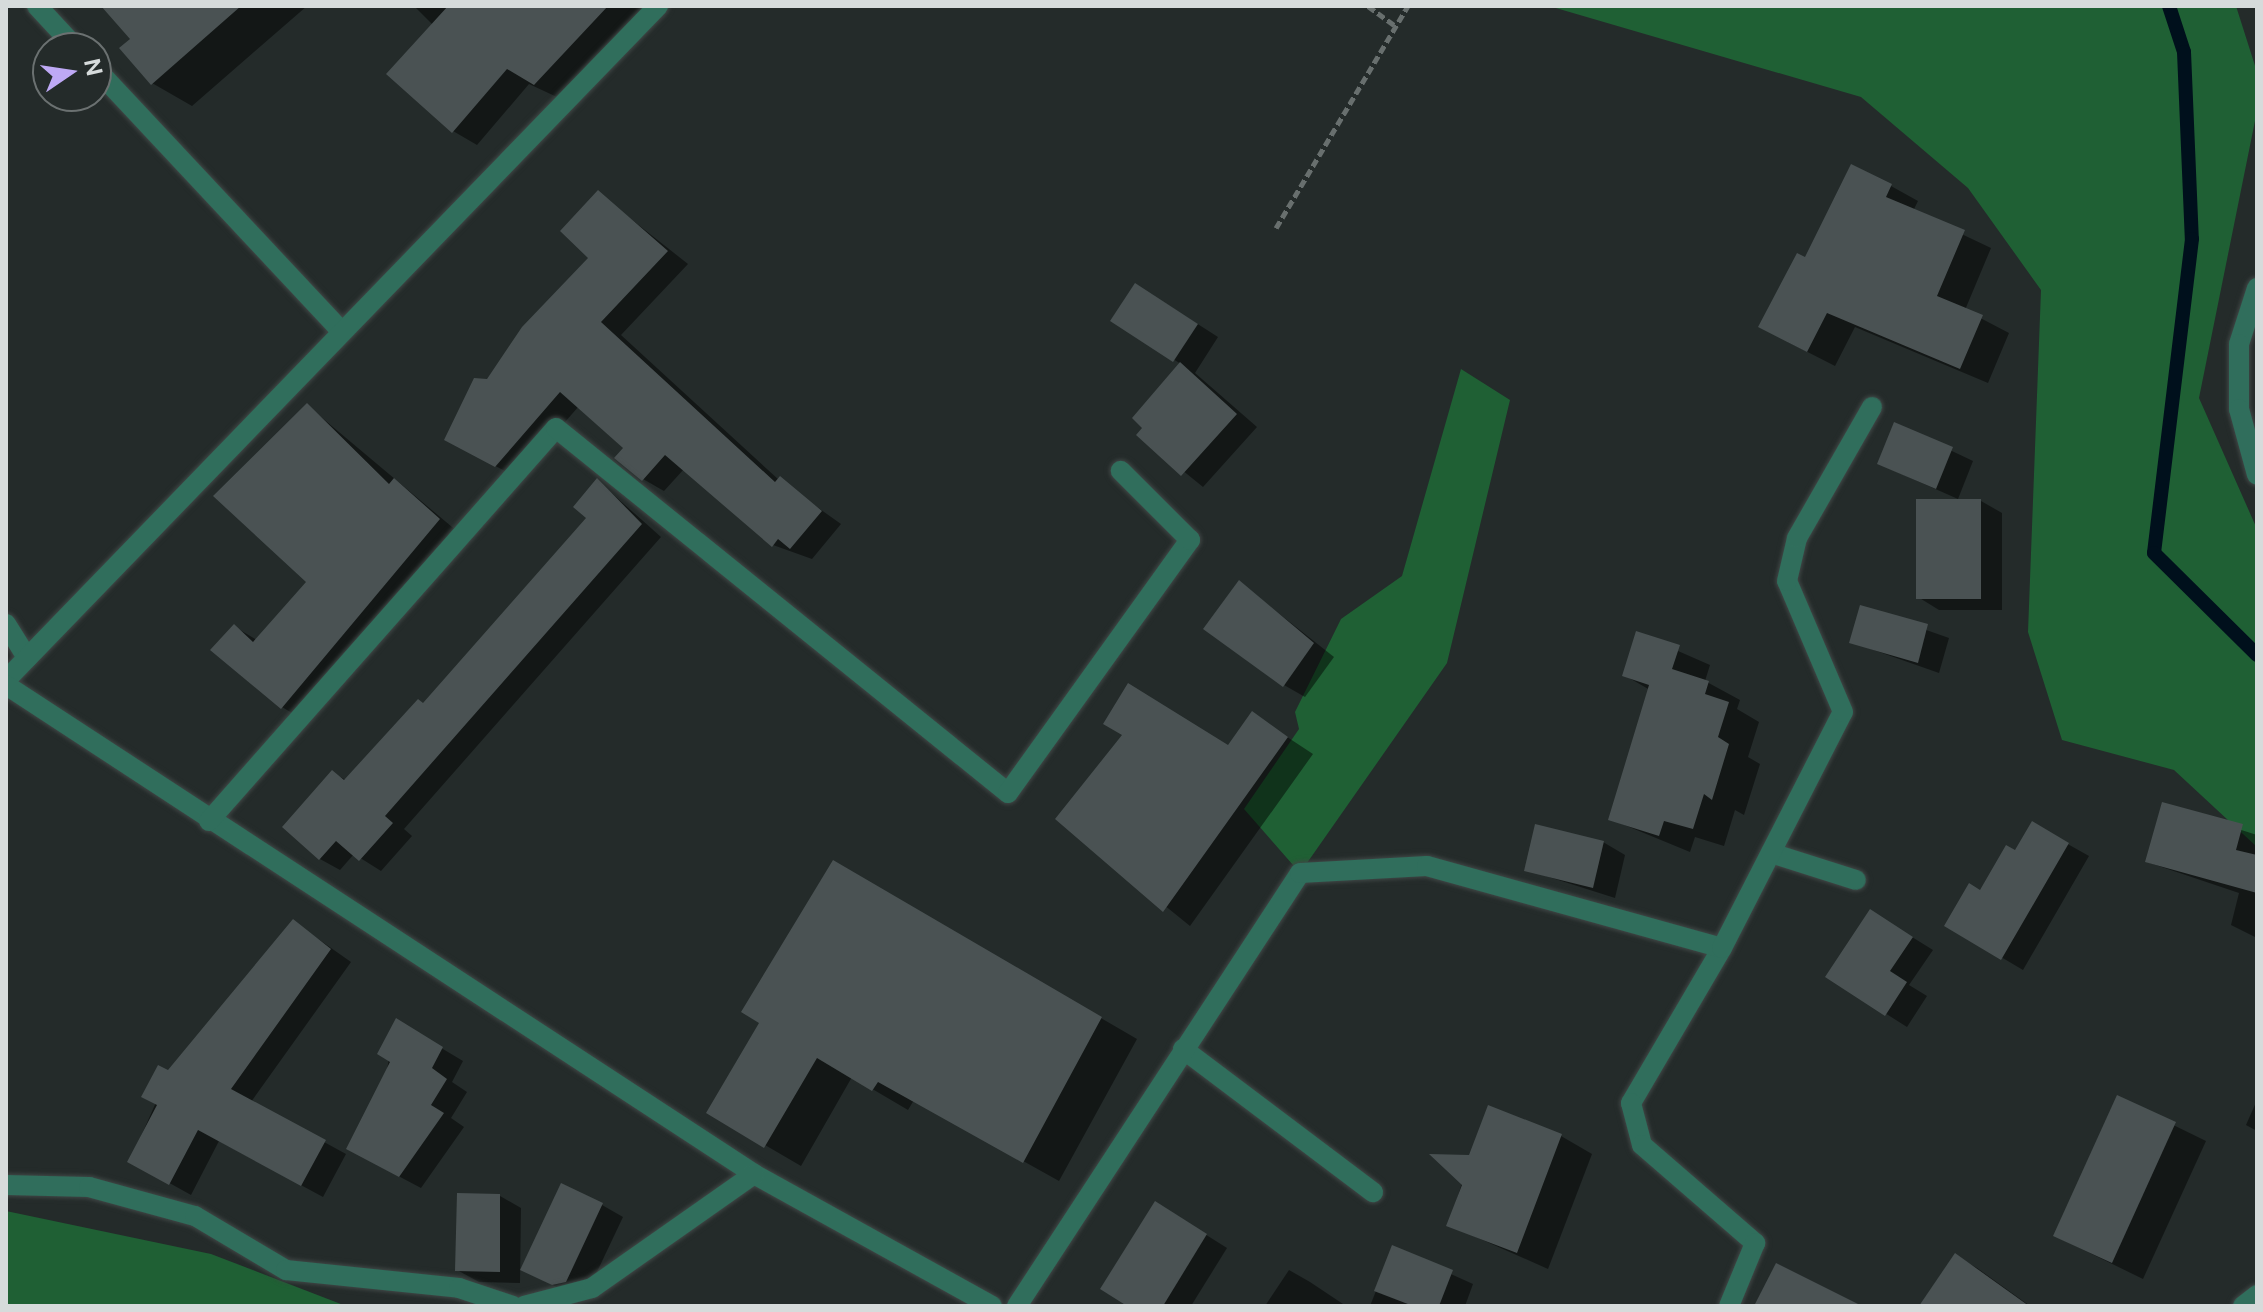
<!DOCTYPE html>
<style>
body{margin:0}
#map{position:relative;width:2263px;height:1312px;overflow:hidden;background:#242b2a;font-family:"Public Sans",sans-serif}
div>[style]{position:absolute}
.forest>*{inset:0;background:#1f6034}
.shadow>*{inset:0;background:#0007}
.stream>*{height:14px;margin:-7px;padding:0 7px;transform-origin:7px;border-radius:7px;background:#00101c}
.building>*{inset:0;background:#4a5253}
.path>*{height:5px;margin-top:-2.5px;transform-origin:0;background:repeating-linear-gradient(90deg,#686f6e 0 8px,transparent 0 12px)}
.roads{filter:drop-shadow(0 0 2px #404746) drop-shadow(0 0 2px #404746)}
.minor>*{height:20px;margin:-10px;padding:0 10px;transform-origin:10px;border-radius:10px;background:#306e5c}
span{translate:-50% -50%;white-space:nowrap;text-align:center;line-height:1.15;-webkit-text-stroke:8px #242b2a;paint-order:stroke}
.frame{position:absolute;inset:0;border:8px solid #d6dbdb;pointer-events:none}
.north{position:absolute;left:32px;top:32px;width:80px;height:80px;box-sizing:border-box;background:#242b2a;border:2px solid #6b7171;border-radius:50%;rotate:77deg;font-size:22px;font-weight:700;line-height:32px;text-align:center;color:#d6dbdb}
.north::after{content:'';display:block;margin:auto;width:28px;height:36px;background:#bea9f5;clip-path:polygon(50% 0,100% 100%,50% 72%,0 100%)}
</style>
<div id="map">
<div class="forest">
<i style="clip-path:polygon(1549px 6px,2236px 6px,2257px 72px,2257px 111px,2199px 398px,2257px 529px,2257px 847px,2174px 770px,2062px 740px,2028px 632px,2041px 290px,1968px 188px,1861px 97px)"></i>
<i style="clip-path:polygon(1461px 369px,1510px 400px,1447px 663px,1300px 873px,1244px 809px,1299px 729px,1295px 712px,1341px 619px,1402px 576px)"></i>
<i style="clip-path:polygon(6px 1211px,211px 1254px,346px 1306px,6px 1306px)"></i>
</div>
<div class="shadow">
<i style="clip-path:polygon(104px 6px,307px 6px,192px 106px,152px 83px,133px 39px)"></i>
<i style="clip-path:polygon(414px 6px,650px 6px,559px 98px,529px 84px,477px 145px,453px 131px,433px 25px)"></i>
<i style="clip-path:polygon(1891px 186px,1918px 201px,1913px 211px,1991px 248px,1965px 310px,2009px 333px,1988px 383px,1855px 327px,1835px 366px,1788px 342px,1806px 259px)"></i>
<i style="clip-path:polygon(598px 193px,688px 264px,621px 335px,779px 480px,841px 524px,812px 559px,773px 545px,684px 469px,664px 491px,643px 479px,626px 448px,579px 406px,517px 477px,468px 452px,488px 382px,591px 258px)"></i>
<i style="clip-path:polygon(1157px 298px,1218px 337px,1195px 373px,1257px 427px,1203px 487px,1139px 435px,1181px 364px,1113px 321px)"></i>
<i style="clip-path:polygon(308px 406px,458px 532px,302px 719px,282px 707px,235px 627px,257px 640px,309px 581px)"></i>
<i style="clip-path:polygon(1895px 424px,1973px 461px,1958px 499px,1879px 464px)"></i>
<i style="clip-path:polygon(598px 481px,661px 537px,404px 829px,412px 836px,381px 871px,354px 854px,340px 870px,320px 859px,333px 773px,346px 780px,425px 705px,589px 518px)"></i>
<i style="clip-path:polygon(1981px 501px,2002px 513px,2002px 610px,1939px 610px,1918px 597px)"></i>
<i style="clip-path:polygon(1239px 582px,1334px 657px,1305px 697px,1284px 685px)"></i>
<i style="clip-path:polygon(1861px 607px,1949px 638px,1939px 673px,1851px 642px)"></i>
<i style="clip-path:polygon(1637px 633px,1710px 665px,1705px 681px,1740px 700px,1737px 709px,1759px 722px,1748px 757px,1760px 764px,1744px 815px,1735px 810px,1724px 846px,1695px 837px,1690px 852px,1610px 819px,1650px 690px,1624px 675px)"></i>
<i style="clip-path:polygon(1252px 714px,1313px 754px,1190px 926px,1058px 819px,1229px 747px)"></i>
<i style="clip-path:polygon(2163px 805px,2257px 835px,2257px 938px,2231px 925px,2239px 893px,2147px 862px)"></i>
<i style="clip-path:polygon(2032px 824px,2089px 856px,2023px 970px,1947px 925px,2016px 853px)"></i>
<i style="clip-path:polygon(1603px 842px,1625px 855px,1615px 898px,1527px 870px)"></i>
<i style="clip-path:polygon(834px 863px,1137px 1039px,1059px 1181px,914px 1100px,908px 1110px,852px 1077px,801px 1166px,708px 1112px,762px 1022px)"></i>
<i style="clip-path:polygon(294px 922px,351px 962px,251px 1102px,346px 1154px,323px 1197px,219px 1141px,191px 1195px,130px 1161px,169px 1073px)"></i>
<i style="clip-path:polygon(1891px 924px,1933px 950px,1909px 985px,1927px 996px,1907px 1027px,1828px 977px)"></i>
<i style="clip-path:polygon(396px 1021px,463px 1061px,452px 1082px,467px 1092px,451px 1118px,464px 1127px,421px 1188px,370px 1161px)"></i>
<i style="clip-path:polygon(2118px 1098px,2206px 1141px,2143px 1279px,2055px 1236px)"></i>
<i style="clip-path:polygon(2257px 1100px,2257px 1131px,2246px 1125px)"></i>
<i style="clip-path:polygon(1561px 1136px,1592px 1154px,1548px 1269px,1449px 1225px,1470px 1157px)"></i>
<i style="clip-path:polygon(500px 1196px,521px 1208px,520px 1283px,479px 1282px,457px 1270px)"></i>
<i style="clip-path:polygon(602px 1205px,623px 1217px,587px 1293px,574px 1296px,522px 1269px)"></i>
<i style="clip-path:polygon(1176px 1216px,1227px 1248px,1191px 1306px,1131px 1306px)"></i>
<i style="clip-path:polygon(1393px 1248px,1473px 1284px,1465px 1306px,1370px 1306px)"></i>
<i style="clip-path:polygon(1956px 1256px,1977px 1268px,2030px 1306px,1921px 1306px)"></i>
<i style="clip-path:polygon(1289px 1270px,1310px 1282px,1346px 1306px,1265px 1306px)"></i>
</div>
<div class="stream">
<i style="left:2169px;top:6px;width:48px;rotate:71.9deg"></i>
<i style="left:2184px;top:52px;width:187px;rotate:87.6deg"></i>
<i style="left:2192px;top:239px;width:316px;rotate:96.9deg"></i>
<i style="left:2154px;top:553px;width:145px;rotate:44.7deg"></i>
</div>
<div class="building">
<i style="clip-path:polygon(101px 6px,241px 6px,151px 85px,119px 48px,130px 39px)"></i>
<i style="clip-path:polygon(448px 6px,608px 6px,534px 85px,507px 69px,452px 133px,386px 74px)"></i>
<i style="clip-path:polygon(1851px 164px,1892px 184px,1886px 197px,1965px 230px,1937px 296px,1983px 315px,1960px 369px,1827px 313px,1807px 352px,1758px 327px,1797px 253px,1805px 257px)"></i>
<i style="clip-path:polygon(598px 190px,668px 251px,601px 322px,775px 482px,780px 476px,822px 511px,790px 549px,778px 539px,772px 547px,665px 455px,642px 481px,614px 458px,623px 448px,560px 392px,495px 467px,444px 440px,474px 378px,487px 379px,522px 327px,588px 258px,560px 231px)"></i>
<i style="clip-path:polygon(1135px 283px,1198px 324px,1173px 362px,1110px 321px)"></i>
<i style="clip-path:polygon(1180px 362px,1237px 414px,1181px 476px,1136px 435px,1142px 428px,1132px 418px)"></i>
<i style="clip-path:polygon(307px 403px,389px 484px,394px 478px,440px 519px,281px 709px,210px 650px,234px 624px,253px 642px,306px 582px,213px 496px)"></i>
<i style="clip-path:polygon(1894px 422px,1953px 447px,1936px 489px,1877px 464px)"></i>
<i style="clip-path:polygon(597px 478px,642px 524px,385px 816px,393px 823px,359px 861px,336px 841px,319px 860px,282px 827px,332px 770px,344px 780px,418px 699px,423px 703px,586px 518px,573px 507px)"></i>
<i style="clip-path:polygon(1916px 499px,1981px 499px,1981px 599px,1916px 599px)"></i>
<i style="clip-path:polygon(1239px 580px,1314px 643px,1283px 687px,1203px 629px)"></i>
<i style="clip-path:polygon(1860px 605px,1928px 624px,1918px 663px,1849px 643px)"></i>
<i style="clip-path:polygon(1636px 631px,1680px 645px,1672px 669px,1709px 681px,1705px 694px,1729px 702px,1718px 737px,1729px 744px,1712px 800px,1704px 794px,1693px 829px,1664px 821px,1659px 836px,1608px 820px,1649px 685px,1622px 676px)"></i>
<i style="clip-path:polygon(1128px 683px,1228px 745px,1252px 711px,1288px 737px,1163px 912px,1055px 819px,1122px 735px,1103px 724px)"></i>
<i style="clip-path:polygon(2162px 802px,2243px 824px,2236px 850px,2257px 855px,2257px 893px,2145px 862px)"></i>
<i style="clip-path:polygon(2032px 821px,2069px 843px,2001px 960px,1944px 926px,1969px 883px,1980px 890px,2006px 845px,2015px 850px)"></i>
<i style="clip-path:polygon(1535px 824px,1604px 841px,1593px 888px,1524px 871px)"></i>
<i style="clip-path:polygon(833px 860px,1102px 1017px,1023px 1163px,878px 1082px,872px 1091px,817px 1058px,764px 1148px,706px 1113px,759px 1023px,741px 1012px)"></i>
<i style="clip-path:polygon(1870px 909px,1913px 937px,1890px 971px,1907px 982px,1885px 1016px,1825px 977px)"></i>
<i style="clip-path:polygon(293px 919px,331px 949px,231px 1089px,326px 1140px,301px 1186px,198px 1130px,169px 1185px,127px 1162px,157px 1105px,141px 1097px,158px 1065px,168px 1070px)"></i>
<i style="clip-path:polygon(396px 1018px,443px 1047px,432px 1068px,447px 1079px,431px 1105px,444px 1113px,399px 1177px,346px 1149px,390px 1062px,377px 1054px)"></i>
<i style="clip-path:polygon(2117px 1095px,2176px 1122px,2112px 1263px,2053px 1236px)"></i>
<i style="clip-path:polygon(1488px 1105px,1562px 1134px,1517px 1253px,1446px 1226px,1462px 1185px,1429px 1154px,1469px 1155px)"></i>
<i style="clip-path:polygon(561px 1183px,603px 1203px,566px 1282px,552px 1285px,520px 1270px)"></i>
<i style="clip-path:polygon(457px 1193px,500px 1194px,500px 1272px,455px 1271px)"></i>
<i style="clip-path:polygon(1155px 1201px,1207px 1234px,1163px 1306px,1127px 1306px,1100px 1289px)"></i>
<i style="clip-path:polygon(1392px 1245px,1453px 1270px,1439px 1306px,1413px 1306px,1374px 1291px)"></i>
<i style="clip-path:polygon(1955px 1253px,2029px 1306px,1919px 1306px)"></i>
<i style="clip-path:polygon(1776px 1263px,1862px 1306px,1754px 1306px)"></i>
</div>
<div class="path">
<i style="left:1368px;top:6px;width:34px;rotate:36deg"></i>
<i style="left:1276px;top:228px;width:258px;rotate:-59.3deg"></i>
</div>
<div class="roads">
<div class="minor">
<i style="left:37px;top:6px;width:57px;rotate:47.1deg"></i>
<i style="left:96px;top:69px;width:360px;rotate:46.9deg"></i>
<i style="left:2257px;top:288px;width:59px;rotate:107.8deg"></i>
<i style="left:2239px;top:344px;width:65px;rotate:90deg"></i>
<i style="left:2239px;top:409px;width:68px;rotate:74.7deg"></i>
<i style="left:6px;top:624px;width:40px;rotate:58deg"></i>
<i style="left:6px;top:680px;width:938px;rotate:-45.95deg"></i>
<i style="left:6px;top:685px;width:894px;rotate:33.17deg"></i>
<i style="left:754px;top:1174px;width:272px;rotate:29deg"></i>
<i style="left:209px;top:821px;width:524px;rotate:-48.56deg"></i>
<i style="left:556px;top:428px;width:581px;rotate:38.92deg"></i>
<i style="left:1008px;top:793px;width:312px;rotate:-54.3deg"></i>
<i style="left:1190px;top:540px;width:98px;rotate:-135deg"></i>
<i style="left:1771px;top:853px;width:89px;rotate:17.6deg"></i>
<i style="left:1722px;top:948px;width:180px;rotate:120.4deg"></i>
<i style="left:1631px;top:1103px;width:43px;rotate:75.3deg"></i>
<i style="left:1642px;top:1145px;width:150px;rotate:40.9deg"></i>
<i style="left:1755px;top:1243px;width:68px;rotate:112.4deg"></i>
<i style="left:1183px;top:1049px;width:238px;rotate:37deg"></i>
<i style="left:6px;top:1185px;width:83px;rotate:1.4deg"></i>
<i style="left:89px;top:1187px;width:110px;rotate:15.3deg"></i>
<i style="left:195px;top:1216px;width:106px;rotate:30.7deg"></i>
<i style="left:286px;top:1270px;width:174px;rotate:5.9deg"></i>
<i style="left:459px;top:1288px;width:57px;rotate:18.4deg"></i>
<i style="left:524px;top:1306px;width:70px;rotate:-14.8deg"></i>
<i style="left:592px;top:1288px;width:198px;rotate:-35.1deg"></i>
<i style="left:1017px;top:1306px;width:517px;rotate:-56.83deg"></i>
<i style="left:1300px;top:873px;width:127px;rotate:-3.2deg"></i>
<i style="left:1427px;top:866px;width:306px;rotate:15.5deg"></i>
<i style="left:1722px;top:948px;width:265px;rotate:-62.9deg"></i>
<i style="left:1843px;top:712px;width:142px;rotate:-113.1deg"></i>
<i style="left:1787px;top:581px;width:44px;rotate:-76.9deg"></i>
<i style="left:1797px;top:538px;width:151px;rotate:-60.2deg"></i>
<i style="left:2243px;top:1306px;width:18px;rotate:-38deg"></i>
</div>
</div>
<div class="frame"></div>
<div class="north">N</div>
</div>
